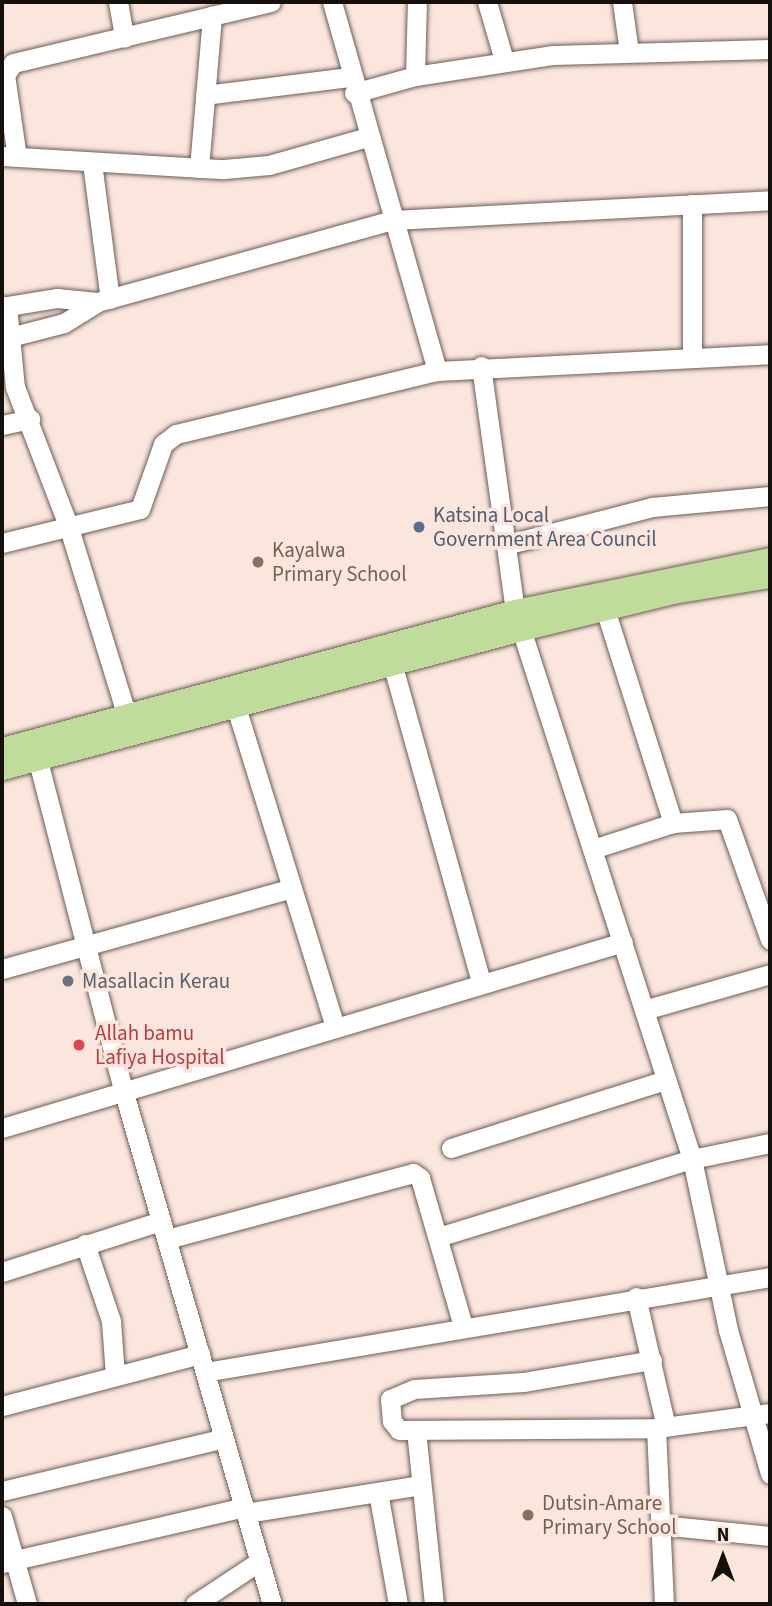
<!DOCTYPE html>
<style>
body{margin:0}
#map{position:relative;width:772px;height:1606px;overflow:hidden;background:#fae6dd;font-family:"Source Sans 3",sans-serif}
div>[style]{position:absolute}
.roads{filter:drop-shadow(0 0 2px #6d5d55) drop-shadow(0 0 2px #6d5d55)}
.minor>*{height:19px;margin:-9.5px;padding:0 9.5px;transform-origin:9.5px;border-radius:9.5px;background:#fff}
.major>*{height:23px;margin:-11.5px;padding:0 11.5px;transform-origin:11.5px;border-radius:11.5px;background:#bfdc9b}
.dots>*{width:19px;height:19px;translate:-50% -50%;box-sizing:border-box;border:4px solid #fae6dd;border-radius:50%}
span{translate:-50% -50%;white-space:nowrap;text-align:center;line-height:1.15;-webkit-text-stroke:7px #fae6dd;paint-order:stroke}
.service-label{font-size:21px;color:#4e5e75}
.left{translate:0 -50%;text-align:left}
.education-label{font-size:21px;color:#785e54}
.worship-label{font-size:21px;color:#5b616d}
.health-label{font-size:21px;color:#be3a42}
.frame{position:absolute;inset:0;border:4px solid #16100d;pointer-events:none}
.north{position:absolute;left:688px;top:1522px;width:70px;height:70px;-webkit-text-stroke:5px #fae6dd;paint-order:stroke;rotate:0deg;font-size:19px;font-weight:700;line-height:28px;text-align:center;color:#16100d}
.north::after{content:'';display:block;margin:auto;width:24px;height:32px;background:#16100d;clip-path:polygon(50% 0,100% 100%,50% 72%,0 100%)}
</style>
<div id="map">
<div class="roads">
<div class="minor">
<i style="left:118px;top:2px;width:36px;rotate:80deg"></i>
<i style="left:332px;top:2px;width:384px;rotate:74.1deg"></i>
<i style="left:487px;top:2px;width:60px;rotate:73.7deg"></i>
<i style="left:622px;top:2px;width:50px;rotate:82deg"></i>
<i style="left:415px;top:76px;width:74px;rotate:-88.5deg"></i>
<i style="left:354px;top:93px;width:63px;rotate:-15.6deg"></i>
<i style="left:415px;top:76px;width:140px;rotate:-8.7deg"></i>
<i style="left:553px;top:55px;width:217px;rotate:-1.6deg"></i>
<i style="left:205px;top:95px;width:146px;rotate:-7.1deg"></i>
<i style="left:2px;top:156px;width:222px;rotate:3.4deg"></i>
<i style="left:224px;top:169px;width:45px;rotate:-5.1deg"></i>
<i style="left:269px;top:165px;width:102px;rotate:-15.9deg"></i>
<i style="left:17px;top:157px;width:83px;rotate:-98.3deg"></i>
<i style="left:5px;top:75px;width:14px;rotate:-56deg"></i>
<i style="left:13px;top:63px;width:265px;rotate:-13.3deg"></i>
<i style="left:92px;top:163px;width:137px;rotate:82.5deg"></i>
<i style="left:199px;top:168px;width:153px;rotate:-85.1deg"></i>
<i style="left:7px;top:306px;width:81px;rotate:84.4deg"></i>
<i style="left:15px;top:387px;width:151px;rotate:69deg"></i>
<i style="left:69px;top:528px;width:197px;rotate:72.9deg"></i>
<i style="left:2px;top:307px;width:56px;rotate:-9.3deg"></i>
<i style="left:57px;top:298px;width:40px;rotate:5.7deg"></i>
<i style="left:10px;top:337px;width:56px;rotate:-14.5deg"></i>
<i style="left:64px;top:323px;width:39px;rotate:-32deg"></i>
<i style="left:97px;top:302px;width:307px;rotate:-15.5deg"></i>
<i style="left:393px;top:220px;width:378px;rotate:-3deg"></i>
<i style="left:692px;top:357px;width:153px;rotate:-90deg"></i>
<i style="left:481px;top:366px;width:247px;rotate:82.1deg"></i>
<i style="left:2px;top:425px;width:29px;rotate:-12deg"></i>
<i style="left:2px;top:543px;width:142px;rotate:-13.8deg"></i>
<i style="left:140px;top:509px;width:69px;rotate:-70.5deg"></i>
<i style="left:163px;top:444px;width:16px;rotate:-38deg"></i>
<i style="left:176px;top:434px;width:268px;rotate:-13.6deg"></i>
<i style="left:437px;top:371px;width:333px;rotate:-2.9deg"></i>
<i style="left:509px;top:544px;width:148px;rotate:-14.5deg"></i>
<i style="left:652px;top:507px;width:119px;rotate:-5.3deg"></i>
<i style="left:605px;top:609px;width:225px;rotate:72.4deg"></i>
<i style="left:521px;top:629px;width:557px;rotate:72.12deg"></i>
<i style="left:692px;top:1159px;width:175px;rotate:78.1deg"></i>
<i style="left:728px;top:1330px;width:150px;rotate:73.7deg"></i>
<i style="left:392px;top:663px;width:330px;rotate:74.4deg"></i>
<i style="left:236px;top:707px;width:335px;rotate:72.8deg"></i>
<i style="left:37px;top:757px;width:347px;rotate:75.5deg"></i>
<i style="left:124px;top:1093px;width:532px;rotate:73.85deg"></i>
<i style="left:593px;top:849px;width:84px;rotate:-18deg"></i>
<i style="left:673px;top:823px;width:54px;rotate:-4.2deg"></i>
<i style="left:727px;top:819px;width:128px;rotate:70.4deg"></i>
<i style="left:2px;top:969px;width:301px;rotate:-15.6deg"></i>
<i style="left:644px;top:1010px;width:131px;rotate:-15.9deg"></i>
<i style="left:2px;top:1128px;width:648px;rotate:-16.67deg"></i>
<i style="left:451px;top:1148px;width:225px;rotate:-17.6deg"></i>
<i style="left:438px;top:1237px;width:266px;rotate:-17.1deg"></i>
<i style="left:692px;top:1159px;width:80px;rotate:-11.6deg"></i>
<i style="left:167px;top:1239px;width:255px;rotate:-15deg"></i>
<i style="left:413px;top:1173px;width:9px;rotate:36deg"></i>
<i style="left:420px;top:1178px;width:154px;rotate:73.8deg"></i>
<i style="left:85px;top:1244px;width:81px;rotate:71.3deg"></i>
<i style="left:111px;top:1321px;width:55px;rotate:85.8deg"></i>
<i style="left:2px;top:1272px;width:167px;rotate:-17.8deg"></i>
<i style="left:636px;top:1297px;width:133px;rotate:77deg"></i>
<i style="left:652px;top:1360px;width:131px;rotate:170.3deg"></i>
<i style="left:523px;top:1382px;width:109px;rotate:176.3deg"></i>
<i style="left:414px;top:1389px;width:26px;rotate:157deg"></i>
<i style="left:390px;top:1399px;width:22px;rotate:85deg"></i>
<i style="left:392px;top:1421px;width:11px;rotate:52deg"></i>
<i style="left:399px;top:1430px;width:257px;rotate:-0.4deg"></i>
<i style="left:656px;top:1428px;width:115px;rotate:-7.5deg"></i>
<i style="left:205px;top:1372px;width:573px;rotate:-9.54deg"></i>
<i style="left:2px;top:1406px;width:205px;rotate:-14.7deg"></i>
<i style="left:656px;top:1428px;width:176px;rotate:87.4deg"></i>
<i style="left:416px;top:1430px;width:175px;rotate:84.1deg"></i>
<i style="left:2px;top:1491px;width:228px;rotate:-13.4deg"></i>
<i style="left:378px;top:1492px;width:114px;rotate:79.9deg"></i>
<i style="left:246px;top:1513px;width:177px;rotate:-9.1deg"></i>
<i style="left:2px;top:1516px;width:91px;rotate:74.1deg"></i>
<i style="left:660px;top:1525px;width:111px;rotate:5.7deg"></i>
<i style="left:2px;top:1563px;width:248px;rotate:-13deg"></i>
<i style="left:195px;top:1604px;width:78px;rotate:-33.5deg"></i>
</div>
<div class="major">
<i style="left:2px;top:749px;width:531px;rotate:-15.06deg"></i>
<i style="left:515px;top:611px;width:260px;rotate:-11.5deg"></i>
<i style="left:2px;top:768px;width:537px;rotate:-14.99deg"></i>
<i style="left:521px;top:629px;width:156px;rotate:-13.7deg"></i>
<i style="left:673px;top:592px;width:98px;rotate:-9.4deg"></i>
</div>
</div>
<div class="dots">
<i style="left:419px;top:527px;background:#5c6f8a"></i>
<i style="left:258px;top:562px;background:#8d6e63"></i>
<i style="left:68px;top:981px;background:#6b7280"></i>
<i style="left:79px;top:1045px;background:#e0444e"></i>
<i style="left:528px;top:1515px;background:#8d6e63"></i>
</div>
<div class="service-label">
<span class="left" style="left:433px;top:527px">Katsina Local<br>Government Area Council</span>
</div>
<div class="education-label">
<span class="left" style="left:272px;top:562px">Kayalwa<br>Primary School</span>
<span class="left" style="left:542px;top:1515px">Dutsin-Amare<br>Primary School</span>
</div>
<div class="worship-label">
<span class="left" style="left:82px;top:981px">Masallacin Kerau</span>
</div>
<div class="health-label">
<span class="left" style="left:95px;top:1045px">Allah bamu<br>Lafiya Hospital</span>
</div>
<div class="frame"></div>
<div class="north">N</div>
</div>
